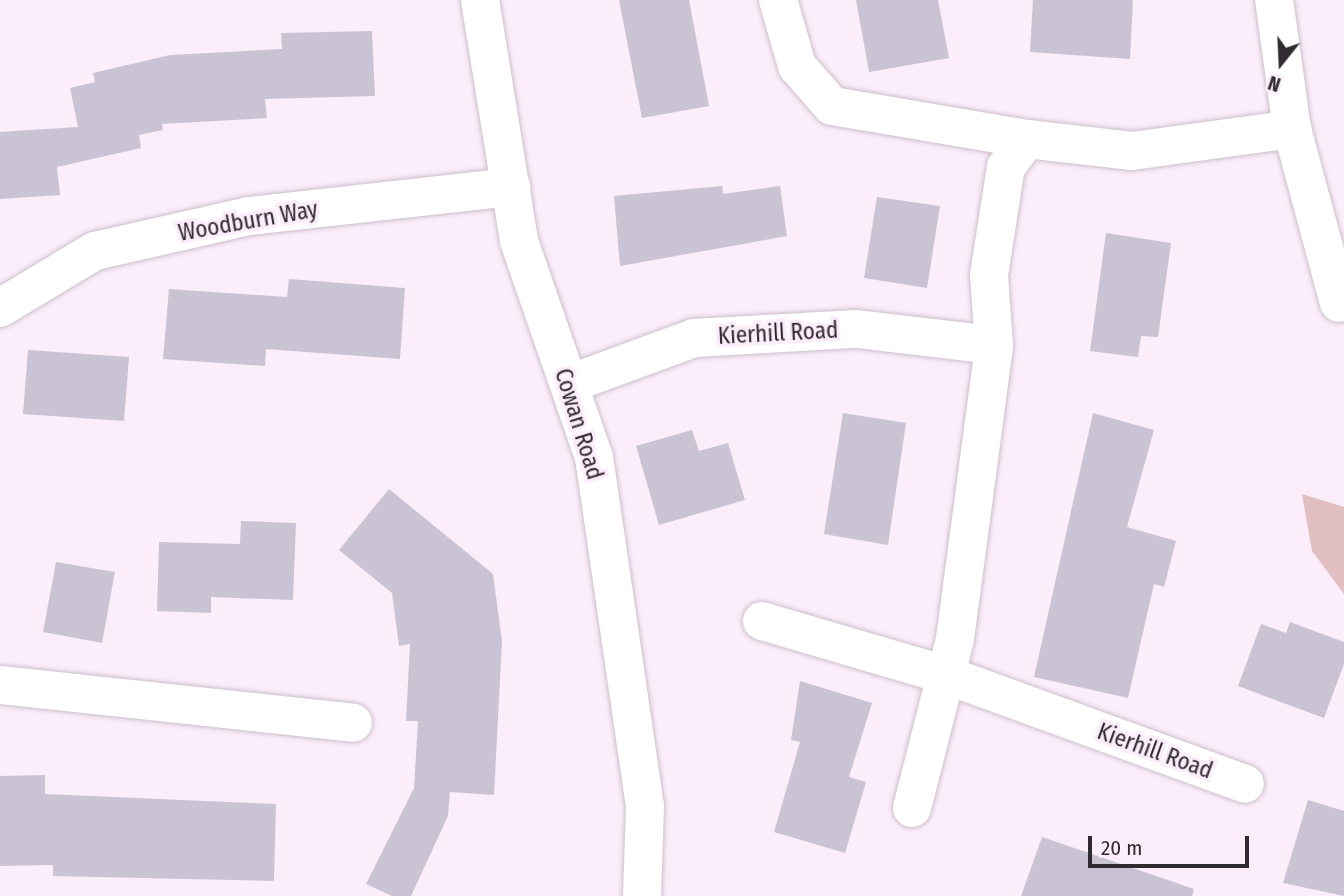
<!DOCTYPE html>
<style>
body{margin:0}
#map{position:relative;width:1344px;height:896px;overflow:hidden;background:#fbedfa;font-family:"Fira Sans Condensed",sans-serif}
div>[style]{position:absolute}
.green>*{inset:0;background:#e1bfc1}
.building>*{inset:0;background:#c9c3d3}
.roads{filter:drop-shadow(0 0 2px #cdbfcc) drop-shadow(0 0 2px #cdbfcc)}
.minor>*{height:38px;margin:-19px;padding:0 19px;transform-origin:19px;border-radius:19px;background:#fff}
span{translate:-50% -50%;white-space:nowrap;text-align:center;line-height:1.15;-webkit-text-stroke:7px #fbedfa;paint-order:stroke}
.street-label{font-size:23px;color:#302b30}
.north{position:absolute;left:1246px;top:28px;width:70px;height:70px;-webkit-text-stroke:5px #fbedfa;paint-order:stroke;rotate:198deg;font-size:19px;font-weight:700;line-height:28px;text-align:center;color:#302b30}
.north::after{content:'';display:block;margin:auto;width:24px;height:32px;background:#302b30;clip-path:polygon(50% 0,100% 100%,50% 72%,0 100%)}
.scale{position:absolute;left:1088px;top:836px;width:161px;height:32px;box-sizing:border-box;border:4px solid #302b30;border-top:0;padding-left:9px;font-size:21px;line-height:24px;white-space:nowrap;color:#302b30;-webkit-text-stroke:5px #fbedfa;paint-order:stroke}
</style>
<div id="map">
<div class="green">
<i style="clip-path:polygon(1302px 494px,1344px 507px,1344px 594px,1312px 551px)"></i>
</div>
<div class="building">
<i style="clip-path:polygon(619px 0,689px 0,709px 106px,642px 118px)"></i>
<i style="clip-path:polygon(856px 0,938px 0,949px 58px,869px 72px)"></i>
<i style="clip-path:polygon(1033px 0,1133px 0,1130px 59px,1030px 52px)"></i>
<i style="clip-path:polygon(372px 31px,375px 96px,265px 99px,267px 118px,162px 124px,163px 130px,139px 135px,141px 148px,57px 167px,60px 195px,0 199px,0 132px,78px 127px,70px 88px,95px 82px,93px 73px,170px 55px,282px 49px,281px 33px)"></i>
<i style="clip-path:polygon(722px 186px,723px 194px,780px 186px,787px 236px,620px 266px,614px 196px)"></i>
<i style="clip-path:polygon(877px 197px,940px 206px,927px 288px,864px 278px)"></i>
<i style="clip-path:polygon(1106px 233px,1171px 243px,1158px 337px,1141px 336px,1138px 357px,1090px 351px)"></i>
<i style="clip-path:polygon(289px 279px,405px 288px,400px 359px,266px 349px,265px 366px,163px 359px,169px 289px,287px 297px)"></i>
<i style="clip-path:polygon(28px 350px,129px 357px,124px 421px,23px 414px)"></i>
<i style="clip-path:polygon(843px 413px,906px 423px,888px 545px,824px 534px)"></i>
<i style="clip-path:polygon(1093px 413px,1154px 430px,1127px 527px,1176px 541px,1164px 587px,1154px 584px,1128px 698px,1034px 677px)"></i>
<i style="clip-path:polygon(692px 430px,699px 451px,728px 443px,745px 500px,659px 525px,636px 446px)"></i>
<i style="clip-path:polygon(389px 489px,493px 574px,502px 641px,494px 795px,450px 792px,448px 816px,411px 896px,392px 896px,366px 884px,414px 788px,418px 721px,406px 721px,410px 644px,399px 646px,392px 593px,339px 550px)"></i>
<i style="clip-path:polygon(241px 521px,296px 523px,293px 600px,211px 597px,211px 613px,157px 611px,159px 542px,240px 544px)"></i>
<i style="clip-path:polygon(56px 562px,115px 572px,102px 643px,43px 632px)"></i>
<i style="clip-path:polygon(1290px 622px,1344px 642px,1344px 664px,1324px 718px,1238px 686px,1261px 624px,1286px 633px)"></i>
<i style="clip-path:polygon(800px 681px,872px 703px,849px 777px,866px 782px,845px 853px,774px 832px,800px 742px,791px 740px)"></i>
<i style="clip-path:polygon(45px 775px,45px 794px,276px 804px,274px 881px,53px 876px,53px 865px,0 866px,0 776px)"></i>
<i style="clip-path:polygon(1308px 800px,1344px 811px,1344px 896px,1283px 883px)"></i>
<i style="clip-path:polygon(1042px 837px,1194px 889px,1192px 896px,1021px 896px)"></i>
</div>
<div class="roads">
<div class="minor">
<i style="left:480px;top:0;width:244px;rotate:80.8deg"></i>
<i style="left:519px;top:241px;width:229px;rotate:70.9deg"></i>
<i style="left:594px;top:457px;width:353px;rotate:81.7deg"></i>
<i style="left:645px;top:806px;width:90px;rotate:91.9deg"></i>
<i style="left:778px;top:0;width:69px;rotate:73.9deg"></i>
<i style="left:797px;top:66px;width:53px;rotate:48.8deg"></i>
<i style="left:832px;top:106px;width:198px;rotate:9.6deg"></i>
<i style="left:1292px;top:129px;width:180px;rotate:74.9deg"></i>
<i style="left:0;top:308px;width:111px;rotate:-31deg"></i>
<i style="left:95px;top:251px;width:158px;rotate:-12.8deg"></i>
<i style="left:249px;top:216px;width:264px;rotate:-6.3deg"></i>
<i style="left:569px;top:384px;width:133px;rotate:-20.2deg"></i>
<i style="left:694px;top:338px;width:163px;rotate:-3.2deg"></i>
<i style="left:857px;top:329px;width:138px;rotate:6.7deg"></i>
<i style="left:994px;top:345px;width:70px;rotate:-94.1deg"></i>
<i style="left:989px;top:275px;width:109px;rotate:-81.1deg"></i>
<i style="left:1006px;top:167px;width:35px;rotate:-53deg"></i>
<i style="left:1027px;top:139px;width:106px;rotate:6.5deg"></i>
<i style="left:1132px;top:151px;width:162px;rotate:-7.8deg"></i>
<i style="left:1292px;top:129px;width:130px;rotate:-97.9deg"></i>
<i style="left:762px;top:621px;width:192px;rotate:16.4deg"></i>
<i style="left:946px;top:675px;width:318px;rotate:20deg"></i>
<i style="left:0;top:685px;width:355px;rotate:6.1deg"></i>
<i style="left:912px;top:808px;width:174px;rotate:-75.7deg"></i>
<i style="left:955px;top:639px;width:297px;rotate:-82.4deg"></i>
</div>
</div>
<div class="street-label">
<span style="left:248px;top:221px;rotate:-10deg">Woodburn Way</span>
<span style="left:778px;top:333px;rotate:-3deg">Kierhill Road</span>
<span style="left:579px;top:424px;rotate:73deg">Cowan Road</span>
<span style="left:1155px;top:751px;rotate:20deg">Kierhill Road</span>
</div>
<div class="north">N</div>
<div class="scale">20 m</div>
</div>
